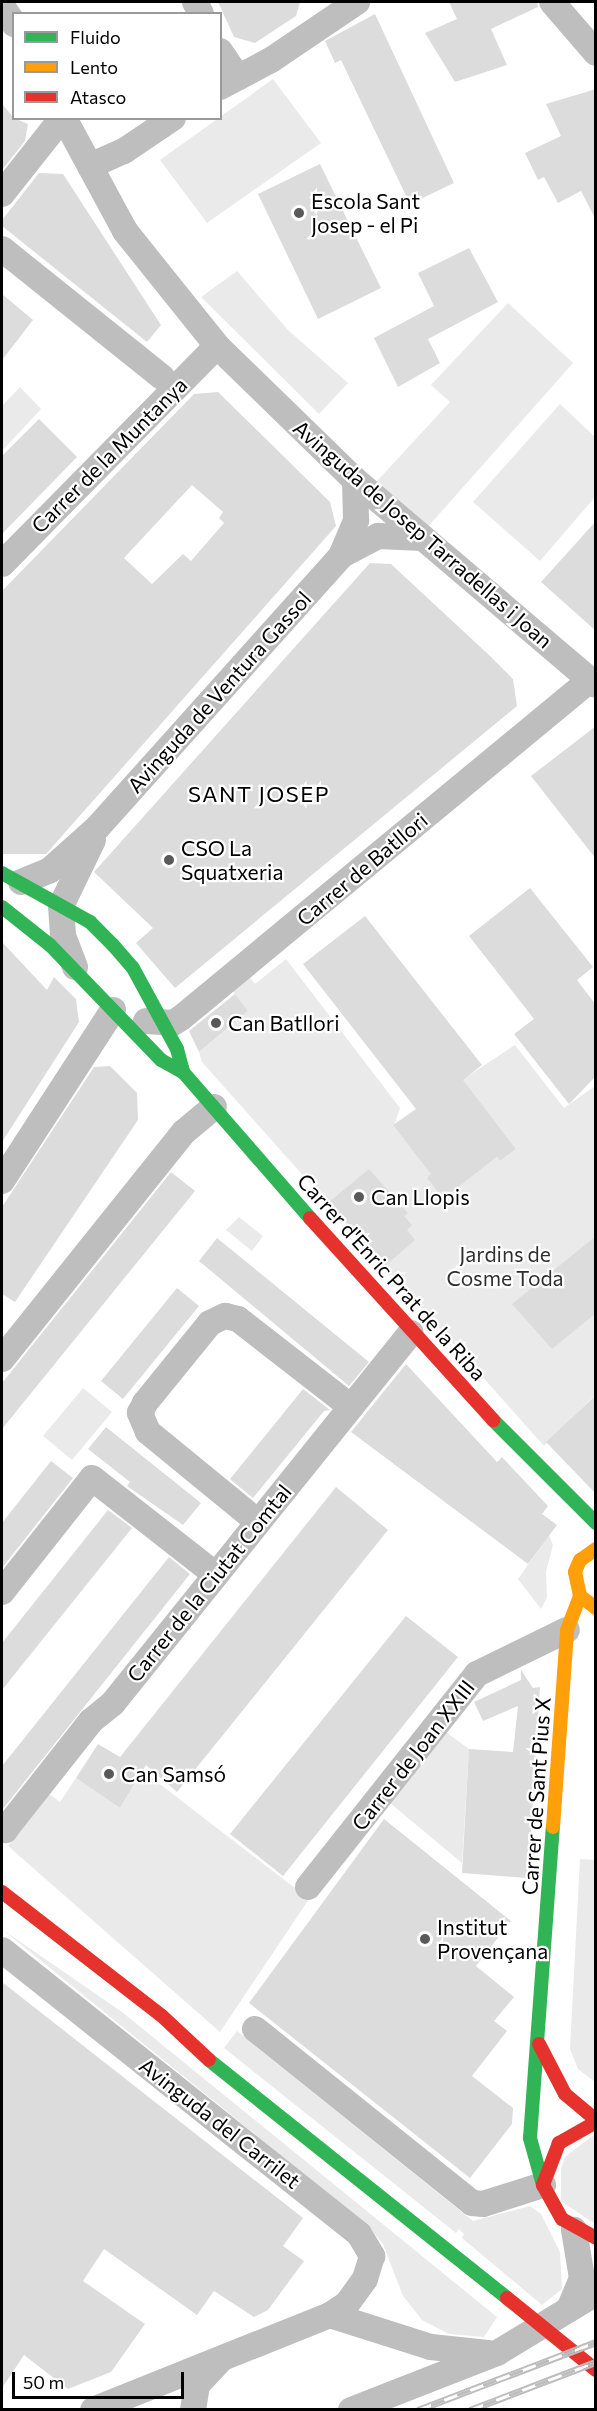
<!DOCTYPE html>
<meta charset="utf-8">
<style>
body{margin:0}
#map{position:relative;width:597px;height:2411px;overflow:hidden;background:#fff;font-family:Commissioner,sans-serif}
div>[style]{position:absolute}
.green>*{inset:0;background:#eaeaea}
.building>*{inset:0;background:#dcdcdc}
.street>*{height:26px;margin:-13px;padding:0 13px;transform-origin:13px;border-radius:13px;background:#bebebe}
.fast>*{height:14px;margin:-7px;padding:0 7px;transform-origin:7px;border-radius:7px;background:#30b455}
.slow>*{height:14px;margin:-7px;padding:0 7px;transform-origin:7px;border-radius:7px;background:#ff9f0a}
.jam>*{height:14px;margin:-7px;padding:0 7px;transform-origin:7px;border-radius:7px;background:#e5322d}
.rail>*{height:7px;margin-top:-3.5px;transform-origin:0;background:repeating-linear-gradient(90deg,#fff 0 14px,#bdbdbd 0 28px);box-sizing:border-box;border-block:2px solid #bdbdbd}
.dots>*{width:16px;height:16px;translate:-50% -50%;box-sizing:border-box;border:3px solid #fff;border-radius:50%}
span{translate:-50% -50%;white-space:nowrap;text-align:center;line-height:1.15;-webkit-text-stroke:4.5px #fff;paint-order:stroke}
.poi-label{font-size:21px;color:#000}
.left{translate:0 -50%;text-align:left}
.street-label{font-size:21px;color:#000}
.park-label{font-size:21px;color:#2f2f2f}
.neighbourhood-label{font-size:22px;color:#000;letter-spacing:1.5px}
.frame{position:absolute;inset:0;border:3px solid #000;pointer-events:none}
.legend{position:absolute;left:12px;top:12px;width:210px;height:108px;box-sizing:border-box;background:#fff;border:2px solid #999;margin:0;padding:8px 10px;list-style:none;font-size:18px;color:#000}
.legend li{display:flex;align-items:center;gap:12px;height:30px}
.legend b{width:30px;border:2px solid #999}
.scale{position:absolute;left:12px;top:2372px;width:172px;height:27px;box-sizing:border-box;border:3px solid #000;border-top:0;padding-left:8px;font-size:18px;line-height:21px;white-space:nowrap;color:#000;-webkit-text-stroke:4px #fff;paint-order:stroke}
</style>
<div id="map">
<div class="green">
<i style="clip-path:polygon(273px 79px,321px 143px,207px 223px,160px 160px)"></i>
<i style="clip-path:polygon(237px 271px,288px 330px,348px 383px,319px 414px,201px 297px)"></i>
<i style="clip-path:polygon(508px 303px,573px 363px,418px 538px,367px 492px,450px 402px,431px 385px)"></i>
<i style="clip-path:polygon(20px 387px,41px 409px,3px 450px,2px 406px)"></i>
<i style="clip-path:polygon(560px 404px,595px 437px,595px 497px,540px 561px,473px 502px)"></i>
<i style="clip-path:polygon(286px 959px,400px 1108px,394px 1126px,436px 1171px,427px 1178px,443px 1199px,497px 1157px,500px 1161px,516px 1149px,462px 1080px,515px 1045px,564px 1108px,595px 1086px,595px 1395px,544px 1446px,202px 1062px,199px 1052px,248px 1011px,231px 989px,248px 975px,255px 984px)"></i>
<i style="clip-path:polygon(239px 1217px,263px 1236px,252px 1251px,226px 1230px)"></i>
<i style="clip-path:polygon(83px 1388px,112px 1412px,72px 1460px,43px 1436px)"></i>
<i style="clip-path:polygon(549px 1535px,553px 1545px,546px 1572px,547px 1598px,541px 1609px,518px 1579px)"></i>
<i style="clip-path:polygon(446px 1732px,469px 1749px,462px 1863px,390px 1803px)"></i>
<i style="clip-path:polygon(143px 1771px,309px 1899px,220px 2032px,8px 1846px,48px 1793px,60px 1802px,76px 1778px,120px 1808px)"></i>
<i style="clip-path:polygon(580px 1859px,595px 1860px,595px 2082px,578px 2069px,570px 2049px)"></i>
<i style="clip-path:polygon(3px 1930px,122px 2012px,497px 2317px,484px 2337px,449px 2334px,422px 2320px,403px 2296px,383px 2244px,367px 2225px)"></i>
<i style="clip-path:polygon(237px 2031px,473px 2221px,530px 2206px,541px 2214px,560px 2252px,562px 2289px,542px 2305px,462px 2238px,464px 2234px,459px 2229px,456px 2233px,224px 2048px)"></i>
<i style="clip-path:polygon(595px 2134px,595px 2224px,561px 2201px,561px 2168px,565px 2157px)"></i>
</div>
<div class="building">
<i style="clip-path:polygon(218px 2px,300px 2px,296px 16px,255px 43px,234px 37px)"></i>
<i style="clip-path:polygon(449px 2px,537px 2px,538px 7px,491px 29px,507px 65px,455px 82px,425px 33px,457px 19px)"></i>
<i style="clip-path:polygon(375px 14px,454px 183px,410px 204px,341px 60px,335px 63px,325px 41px)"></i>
<i style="clip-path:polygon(596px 89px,596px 220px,581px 191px,558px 203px,544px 177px,538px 180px,525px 153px,561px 136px,546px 104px)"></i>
<i style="clip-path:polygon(2px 104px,14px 118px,28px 124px,25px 141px,2px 170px)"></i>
<i style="clip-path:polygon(320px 164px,381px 288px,318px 319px,258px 194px)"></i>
<i style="clip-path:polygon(39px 173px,63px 174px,161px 325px,147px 342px,2px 226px,2px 220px)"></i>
<i style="clip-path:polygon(469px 248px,498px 302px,428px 339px,440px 363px,398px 387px,374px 338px,434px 306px,418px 273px)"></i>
<i style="clip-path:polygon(2px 294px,33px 320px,2px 360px)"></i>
<i style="clip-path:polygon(evenodd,218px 392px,330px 502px,336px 526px,46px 854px,2px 854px,2px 591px,194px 394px,218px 392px,192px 485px,223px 512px,219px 518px,224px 523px,191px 561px,183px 554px,152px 584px,124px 558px,192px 485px)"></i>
<i style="clip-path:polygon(39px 419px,77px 457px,2px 534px,2px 456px)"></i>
<i style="clip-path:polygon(596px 521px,596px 631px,541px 582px)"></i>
<i style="clip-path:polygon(370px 563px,391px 564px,490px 656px,513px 679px,517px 706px,175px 988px,136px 943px,153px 928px,94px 872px)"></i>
<i style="clip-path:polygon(596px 726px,596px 859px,531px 776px)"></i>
<i style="clip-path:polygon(530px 888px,593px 967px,577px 980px,596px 1005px,596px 1076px,569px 1104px,514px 1034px,534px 1019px,469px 936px)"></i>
<i style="clip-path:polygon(365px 916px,482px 1065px,463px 1080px,516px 1149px,500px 1161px,497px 1157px,443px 1199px,427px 1178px,431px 1174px,393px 1125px,416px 1109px,303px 964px)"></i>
<i style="clip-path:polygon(2px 942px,47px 990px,54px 977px,76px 999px,79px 1022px,2px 1142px)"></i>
<i style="clip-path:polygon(235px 994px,248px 1011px,199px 1052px,189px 1031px)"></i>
<i style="clip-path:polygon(110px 1066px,137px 1093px,138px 1120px,15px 1302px,2px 1294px,2px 1207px,94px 1067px)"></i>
<i style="clip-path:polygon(369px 1169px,408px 1213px,404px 1216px,412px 1225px,407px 1230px,415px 1240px,385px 1266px,329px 1202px)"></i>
<i style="clip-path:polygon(171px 1172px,195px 1191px,2px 1429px,2px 1383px)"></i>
<i style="clip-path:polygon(596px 1236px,596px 1313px,552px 1349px,512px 1304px)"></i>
<i style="clip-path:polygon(217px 1238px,369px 1362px,349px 1386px,199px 1261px)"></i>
<i style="clip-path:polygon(177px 1288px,199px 1306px,123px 1399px,101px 1381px)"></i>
<i style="clip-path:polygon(406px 1364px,497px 1462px,502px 1457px,548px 1506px,542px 1514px,557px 1525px,528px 1564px,351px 1432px)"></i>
<i style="clip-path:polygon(303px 1389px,330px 1410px,324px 1411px,253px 1498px,230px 1479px)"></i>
<i style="clip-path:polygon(596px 1395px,596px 1494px,546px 1442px)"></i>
<i style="clip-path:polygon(106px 1427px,201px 1503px,183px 1525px,127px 1486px,130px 1482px,88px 1449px)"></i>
<i style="clip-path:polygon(51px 1461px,73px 1478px,2px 1568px,2px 1523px)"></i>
<i style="clip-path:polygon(336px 1487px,388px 1530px,177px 1792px,146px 1765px,120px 1808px,76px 1778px,98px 1744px,120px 1757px)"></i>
<i style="clip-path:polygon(108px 1510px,132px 1528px,2px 1690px,2px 1643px)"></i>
<i style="clip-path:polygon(169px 1557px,190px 1574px,2px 1810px,2px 1766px)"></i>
<i style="clip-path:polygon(406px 1616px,458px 1657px,283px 1876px,230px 1834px)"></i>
<i style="clip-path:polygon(521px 1670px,533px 1688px,540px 1687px,528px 1878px,462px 1873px,469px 1749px,513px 1752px,518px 1706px,483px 1721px,474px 1702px,521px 1680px)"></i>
<i style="clip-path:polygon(384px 1819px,511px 1921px,476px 1966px,514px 1997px,494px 2021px,507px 2031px,472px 2076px,513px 2108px,512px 2124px,470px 2178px,249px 2003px)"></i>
<i style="clip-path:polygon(2px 1982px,303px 2218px,283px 2246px,304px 2261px,268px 2310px,254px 2317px,214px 2291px,197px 2315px,104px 2249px,83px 2281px,145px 2324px,111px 2372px,68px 2389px,24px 2355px,2px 2388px)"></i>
</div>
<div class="street">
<i style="left:195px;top:2px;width:13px;rotate:63deg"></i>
<i style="left:552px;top:2px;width:67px;rotate:49.2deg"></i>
<i style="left:2px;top:6px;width:22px;rotate:56deg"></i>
<i style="left:220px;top:51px;width:32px;rotate:56deg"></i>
<i style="left:220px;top:87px;width:58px;rotate:-27.9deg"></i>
<i style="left:271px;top:60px;width:104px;rotate:-34deg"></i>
<i style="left:64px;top:118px;width:128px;rotate:61.6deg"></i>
<i style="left:125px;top:231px;width:147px;rotate:51.3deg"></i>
<i style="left:217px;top:346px;width:192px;rotate:44.2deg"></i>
<i style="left:355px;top:480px;width:316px;rotate:40.4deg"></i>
<i style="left:90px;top:166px;width:37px;rotate:-24deg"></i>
<i style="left:124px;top:151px;width:59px;rotate:-34deg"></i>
<i style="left:2px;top:194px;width:97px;rotate:-51.7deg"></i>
<i style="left:2px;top:249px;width:205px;rotate:38.7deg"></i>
<i style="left:342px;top:555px;width:41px;rotate:-27.8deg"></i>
<i style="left:378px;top:536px;width:45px;rotate:2.5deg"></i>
<i style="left:2px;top:564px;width:306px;rotate:-45.4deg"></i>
<i style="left:21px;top:882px;width:31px;rotate:-22deg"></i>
<i style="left:50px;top:870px;width:63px;rotate:-41.8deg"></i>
<i style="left:97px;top:828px;width:365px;rotate:-48.1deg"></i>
<i style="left:341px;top:556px;width:39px;rotate:-67deg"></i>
<i style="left:356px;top:520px;width:40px;rotate:-91.4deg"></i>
<i style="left:75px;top:967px;width:34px;rotate:-111deg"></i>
<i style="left:63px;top:935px;width:29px;rotate:-94deg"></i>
<i style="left:61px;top:906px;width:73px;rotate:-64.1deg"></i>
<i style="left:146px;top:1021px;width:27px;rotate:4deg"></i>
<i style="left:173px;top:1023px;width:9px;rotate:-32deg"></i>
<i style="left:181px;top:1018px;width:531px;rotate:-39.57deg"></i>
<i style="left:2px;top:1181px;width:204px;rotate:-57deg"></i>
<i style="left:2px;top:1359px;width:291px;rotate:-51.3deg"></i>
<i style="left:184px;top:1132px;width:39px;rotate:-40deg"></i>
<i style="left:258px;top:1522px;width:142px;rotate:-140.7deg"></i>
<i style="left:148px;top:1432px;width:21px;rotate:-113deg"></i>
<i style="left:140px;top:1413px;width:11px;rotate:-63deg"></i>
<i style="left:145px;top:1403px;width:103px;rotate:-50.9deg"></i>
<i style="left:210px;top:1323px;width:17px;rotate:-25deg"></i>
<i style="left:225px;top:1316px;width:13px;rotate:13deg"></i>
<i style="left:238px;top:1319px;width:143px;rotate:37.9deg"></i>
<i style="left:2px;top:1592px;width:145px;rotate:-51.7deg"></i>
<i style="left:92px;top:1478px;width:157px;rotate:38deg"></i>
<i style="left:2px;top:1828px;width:4px;rotate:34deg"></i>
<i style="left:5px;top:1830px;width:139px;rotate:-51.7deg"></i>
<i style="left:91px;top:1721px;width:28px;rotate:-39deg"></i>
<i style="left:113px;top:1703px;width:475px;rotate:-51.2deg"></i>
<i style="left:308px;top:1887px;width:272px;rotate:-51.6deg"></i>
<i style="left:477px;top:1674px;width:100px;rotate:-26.1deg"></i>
<i style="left:2px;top:1950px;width:456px;rotate:38.5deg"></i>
<i style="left:359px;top:2234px;width:26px;rotate:59deg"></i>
<i style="left:372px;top:2256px;width:24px;rotate:107deg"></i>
<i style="left:365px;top:2279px;width:31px;rotate:126deg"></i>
<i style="left:347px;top:2304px;width:20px;rotate:147deg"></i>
<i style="left:330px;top:2315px;width:255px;rotate:158.2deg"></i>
<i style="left:255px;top:2029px;width:278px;rotate:38.7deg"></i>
<i style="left:472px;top:2203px;width:11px;rotate:5deg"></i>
<i style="left:483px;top:2204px;width:63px;rotate:-17.6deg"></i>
<i style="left:569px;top:2309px;width:34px;rotate:-67deg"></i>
<i style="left:582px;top:2278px;width:49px;rotate:-99.5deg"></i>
<i style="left:330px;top:2315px;width:106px;rotate:17.6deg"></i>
<i style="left:431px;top:2347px;width:57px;rotate:6deg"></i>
<i style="left:193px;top:2410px;width:25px;rotate:-81deg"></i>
<i style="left:197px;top:2385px;width:33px;rotate:-47deg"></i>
<i style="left:351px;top:2410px;width:157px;rotate:-21.3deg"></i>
<i style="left:497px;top:2353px;width:116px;rotate:-31.2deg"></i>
</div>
<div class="fast">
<i style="left:2px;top:873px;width:101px;rotate:29.1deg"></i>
<i style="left:90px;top:922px;width:33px;rotate:45deg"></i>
<i style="left:113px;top:945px;width:30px;rotate:49deg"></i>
<i style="left:133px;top:968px;width:92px;rotate:61.5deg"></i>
<i style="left:177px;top:1049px;width:24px;rotate:75deg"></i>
<i style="left:2px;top:907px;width:61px;rotate:38.4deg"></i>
<i style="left:50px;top:945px;width:160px;rotate:46deg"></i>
<i style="left:161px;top:1060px;width:25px;rotate:29deg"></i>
<i style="left:183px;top:1072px;width:194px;rotate:49deg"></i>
<i style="left:493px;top:1420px;width:146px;rotate:45deg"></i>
<i style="left:209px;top:2060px;width:381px;rotate:38.6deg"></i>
<i style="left:543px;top:2185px;width:49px;rotate:-105.5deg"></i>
<i style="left:530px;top:2138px;width:312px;rotate:-85.8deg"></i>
</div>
<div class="slow">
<i style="left:596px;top:1549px;width:19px;rotate:145deg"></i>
<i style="left:580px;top:1560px;width:13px;rotate:113deg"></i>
<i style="left:575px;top:1572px;width:25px;rotate:78deg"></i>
<i style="left:580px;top:1596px;width:20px;rotate:37deg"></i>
<i style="left:553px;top:1827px;width:197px;rotate:-85.9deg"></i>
<i style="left:567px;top:1630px;width:36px;rotate:-69deg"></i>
</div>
<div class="jam">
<i style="left:310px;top:1218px;width:273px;rotate:47.8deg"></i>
<i style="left:2px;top:1892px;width:202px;rotate:37.8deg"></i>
<i style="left:162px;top:2016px;width:64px;rotate:43.1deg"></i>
<i style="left:539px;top:2044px;width:56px;rotate:62.5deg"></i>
<i style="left:565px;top:2094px;width:40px;rotate:40deg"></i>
<i style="left:596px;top:2122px;width:43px;rotate:150.4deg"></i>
<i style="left:559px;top:2143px;width:45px;rotate:110.9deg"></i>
<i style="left:543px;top:2185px;width:39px;rotate:61deg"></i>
<i style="left:562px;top:2219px;width:39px;rotate:29deg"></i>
<i style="left:507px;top:2298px;width:114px;rotate:39deg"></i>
</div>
<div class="rail">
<i style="left:418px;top:2410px;width:191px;rotate:-20.9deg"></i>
<i style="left:470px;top:2410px;width:135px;rotate:-20.9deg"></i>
</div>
<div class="dots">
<i style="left:299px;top:213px;background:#595959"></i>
<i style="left:169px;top:860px;background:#595959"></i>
<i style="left:216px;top:1023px;background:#595959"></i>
<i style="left:359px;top:1197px;background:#595959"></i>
<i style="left:109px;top:1774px;background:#595959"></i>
<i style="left:425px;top:1939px;background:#595959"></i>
</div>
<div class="poi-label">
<span class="left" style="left:311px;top:213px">Escola Sant<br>Josep - el Pi</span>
<span class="left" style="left:181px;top:860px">CSO La<br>Squatxeria</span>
<span class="left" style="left:228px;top:1023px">Can Batllori</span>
<span class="left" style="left:371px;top:1197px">Can Llopis</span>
<span class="left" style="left:121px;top:1774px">Can Samsó</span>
<span class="left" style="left:437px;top:1939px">Institut<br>Provençana</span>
</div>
<div class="street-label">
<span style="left:109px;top:455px;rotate:-45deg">Carrer de la Muntanya</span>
<span style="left:423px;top:534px;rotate:41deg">Avinguda de Josep Tarradellas i Joan</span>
<span style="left:219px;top:692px;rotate:-48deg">Avinguda de Ventura Gassol</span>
<span style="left:362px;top:869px;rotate:-40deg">Carrer de Batllori</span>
<span style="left:392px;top:1277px;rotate:48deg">Carrer d'Enric Prat de la Riba</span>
<span style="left:209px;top:1583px;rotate:-51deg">Carrer de la Ciutat Comtal</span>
<span style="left:413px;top:1755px;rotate:-52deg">Carrer de Joan XXIII</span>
<span style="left:536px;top:1796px;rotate:-86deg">Carrer de Sant Pius X</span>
<span style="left:220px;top:2123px;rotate:38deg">Avinguda del Carrilet</span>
</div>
<div class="park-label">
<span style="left:505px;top:1266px">Jardins de<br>Cosme Toda</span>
</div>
<div class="neighbourhood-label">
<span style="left:259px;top:794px">SANT JOSEP</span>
</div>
<div class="frame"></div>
<ul class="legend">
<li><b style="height:8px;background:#30b455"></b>Fluido</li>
<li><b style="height:8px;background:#ff9f0a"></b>Lento</li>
<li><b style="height:8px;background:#e5322d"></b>Atasco</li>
</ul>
<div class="scale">50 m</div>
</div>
